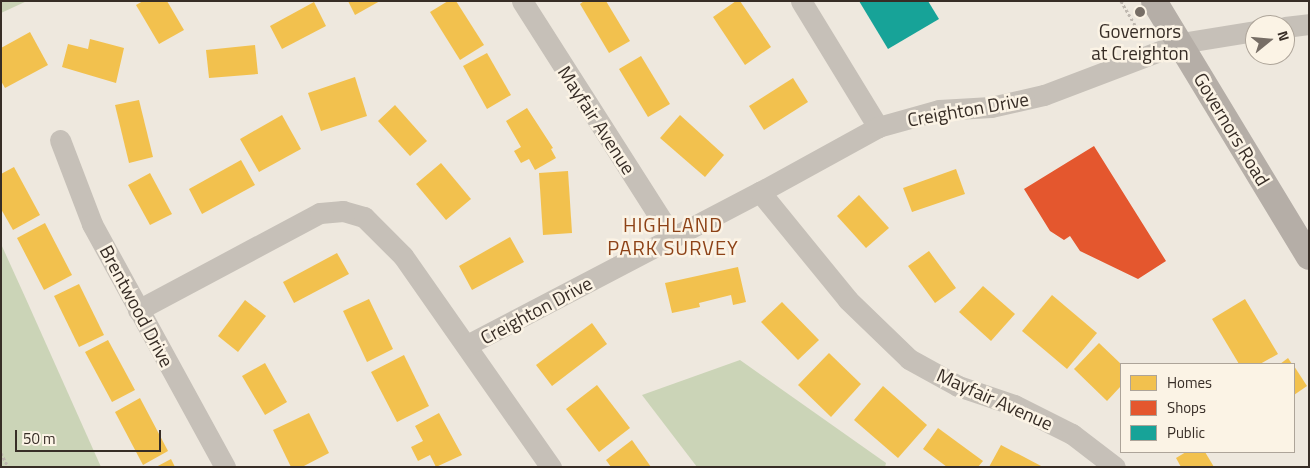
<!DOCTYPE html>
<style>
body{margin:0}
#map{position:relative;width:1310px;height:468px;overflow:hidden;background:#eee8de;font-family:"Titillium Web",sans-serif}
div>[style]{position:absolute}
.green>*{inset:0;background:#cbd4b7}
.homes>*{inset:0;background:#f2c14e}
.shops>*{inset:0;background:#e4572e}
.public>*{inset:0;background:#17a398}
.path>*{height:3px;margin-top:-1.5px;transform-origin:0;background:repeating-linear-gradient(90deg,#bfb8b0 0 2.5px,transparent 0 5px)}
.minor>*{height:21px;margin:-10.5px;padding:0 10.5px;transform-origin:10.5px;border-radius:10.5px;background:#c6c0b8}
.major>*{height:26px;margin:-13px;padding:0 13px;transform-origin:13px;border-radius:13px;background:#b5aea7}
.dots>*{width:14px;height:14px;translate:-50% -50%;box-sizing:border-box;border:2px solid #fbf3e5;border-radius:50%}
span{translate:-50% -50%;white-space:nowrap;text-align:center;line-height:1.15;-webkit-text-stroke:5px #fbf3e5;paint-order:stroke}
.poi-label{font-size:19px;color:#372d26}
.street-label{font-size:19px;color:#372d26}
.neighbourhood-label{font-size:20px;color:#8d4217;letter-spacing:1px}
.frame{position:absolute;inset:0;border:2px solid #372d26;pointer-events:none}
.legend{position:absolute;left:1120px;top:363px;width:175px;height:90px;box-sizing:border-box;background:#fbf3e5;border:1px solid #ada499;margin:0;padding:6px 9px;list-style:none;font-size:15px;color:#372d26}
.legend li{display:flex;align-items:center;gap:10px;height:25px}
.legend b{width:25px;border:1px solid #ada499}
.north{position:absolute;left:1245px;top:15px;width:50px;height:50px;box-sizing:border-box;background:#fbf3e5;border:1px solid #ada499;border-radius:50%;rotate:73deg;font-size:14px;font-weight:700;line-height:20px;text-align:center;color:#372d26}
.north::after{content:'';display:block;margin:auto;width:18px;height:22px;background:#776e66;clip-path:polygon(50% 0,100% 100%,50% 72%,0 100%)}
.scale{position:absolute;left:15px;top:430px;width:146px;height:22px;box-sizing:border-box;border:2px solid #372d26;border-top:0;padding-left:6px;font-size:15px;line-height:18px;white-space:nowrap;color:#372d26;-webkit-text-stroke:4px #fbf3e5;paint-order:stroke}
</style>
<div id="map">
<div class="green">
<i style="clip-path:polygon(1px 1px,27px 1px,1px 13px)"></i>
<i style="clip-path:polygon(1px 244px,26px 299px,101px 467px,1px 467px)"></i>
<i style="clip-path:polygon(740px 360px,886px 463px,885px 467px,697px 467px,642px 395px)"></i>
</div>
<div class="homes">
<i style="clip-path:polygon(143px 1px,167px 1px,184px 30px,159px 44px,136px 5px)"></i>
<i style="clip-path:polygon(348px 1px,380px 1px,355px 15px)"></i>
<i style="clip-path:polygon(448px 1px,456px 1px,484px 45px,460px 60px,430px 12px)"></i>
<i style="clip-path:polygon(584px 1px,606px 1px,630px 41px,609px 53px,580px 4px)"></i>
<i style="clip-path:polygon(736px 1px,740px 1px,771px 47px,745px 65px,713px 17px)"></i>
<i style="clip-path:polygon(314px 2px,326px 26px,282px 49px,270px 26px)"></i>
<i style="clip-path:polygon(30px 32px,48px 65px,5px 88px,1px 81px,1px 48px)"></i>
<i style="clip-path:polygon(90px 39px,124px 48px,116px 83px,62px 67px,68px 44px,88px 49px)"></i>
<i style="clip-path:polygon(255px 45px,258px 74px,209px 78px,206px 50px)"></i>
<i style="clip-path:polygon(487px 53px,511px 95px,487px 109px,463px 66px)"></i>
<i style="clip-path:polygon(641px 56px,670px 104px,648px 117px,619px 69px)"></i>
<i style="clip-path:polygon(355px 77px,367px 116px,321px 131px,308px 93px)"></i>
<i style="clip-path:polygon(793px 78px,808px 102px,764px 130px,749px 106px)"></i>
<i style="clip-path:polygon(139px 100px,153px 157px,129px 163px,115px 105px)"></i>
<i style="clip-path:polygon(395px 105px,427px 141px,410px 156px,378px 121px)"></i>
<i style="clip-path:polygon(527px 108px,553px 148px,551px 149px,556px 158px,535px 170px,529px 159px,521px 163px,514px 151px,521px 147px,506px 121px)"></i>
<i style="clip-path:polygon(282px 115px,301px 149px,259px 172px,240px 139px)"></i>
<i style="clip-path:polygon(680px 115px,724px 155px,705px 177px,660px 138px)"></i>
<i style="clip-path:polygon(241px 160px,255px 185px,202px 214px,189px 189px)"></i>
<i style="clip-path:polygon(441px 163px,471px 199px,446px 220px,416px 184px)"></i>
<i style="clip-path:polygon(14px 167px,40px 215px,13px 230px,1px 209px,1px 174px)"></i>
<i style="clip-path:polygon(956px 169px,965px 194px,912px 212px,903px 188px)"></i>
<i style="clip-path:polygon(568px 171px,572px 233px,543px 235px,539px 173px)"></i>
<i style="clip-path:polygon(150px 173px,172px 214px,150px 225px,128px 185px)"></i>
<i style="clip-path:polygon(859px 195px,889px 228px,866px 248px,837px 216px)"></i>
<i style="clip-path:polygon(45px 223px,72px 275px,44px 290px,17px 238px)"></i>
<i style="clip-path:polygon(510px 237px,524px 262px,472px 290px,459px 266px)"></i>
<i style="clip-path:polygon(929px 251px,956px 288px,935px 303px,908px 266px)"></i>
<i style="clip-path:polygon(337px 253px,349px 274px,294px 303px,283px 282px)"></i>
<i style="clip-path:polygon(738px 267px,746px 302px,733px 305px,731px 295px,699px 303px,700px 307px,672px 313px,665px 283px)"></i>
<i style="clip-path:polygon(79px 284px,104px 335px,79px 347px,54px 296px)"></i>
<i style="clip-path:polygon(983px 286px,1015px 314px,991px 341px,959px 312px)"></i>
<i style="clip-path:polygon(1052px 295px,1097px 333px,1067px 369px,1022px 331px)"></i>
<i style="clip-path:polygon(369px 299px,393px 349px,367px 362px,343px 311px)"></i>
<i style="clip-path:polygon(1245px 299px,1278px 354px,1260px 364px,1239px 364px,1212px 319px)"></i>
<i style="clip-path:polygon(245px 300px,266px 316px,238px 352px,218px 336px)"></i>
<i style="clip-path:polygon(782px 302px,819px 340px,798px 360px,761px 322px)"></i>
<i style="clip-path:polygon(592px 323px,607px 344px,552px 386px,536px 365px)"></i>
<i style="clip-path:polygon(108px 340px,135px 390px,112px 402px,85px 352px)"></i>
<i style="clip-path:polygon(1099px 343px,1121px 364px,1121px 386px,1107px 401px,1074px 369px)"></i>
<i style="clip-path:polygon(829px 353px,861px 384px,831px 417px,798px 385px)"></i>
<i style="clip-path:polygon(404px 355px,429px 406px,397px 422px,371px 372px)"></i>
<i style="clip-path:polygon(1288px 358px,1292px 364px,1280px 364px)"></i>
<i style="clip-path:polygon(265px 363px,287px 402px,265px 415px,242px 376px)"></i>
<i style="clip-path:polygon(1294px 366px,1307px 386px,1294px 395px)"></i>
<i style="clip-path:polygon(597px 385px,630px 428px,599px 452px,566px 409px)"></i>
<i style="clip-path:polygon(883px 386px,927px 425px,898px 458px,854px 420px)"></i>
<i style="clip-path:polygon(140px 398px,168px 451px,143px 465px,115px 412px)"></i>
<i style="clip-path:polygon(309px 413px,329px 453px,302px 467px,291px 467px,273px 430px)"></i>
<i style="clip-path:polygon(439px 413px,462px 455px,436px 467px,430px 455px,418px 461px,411px 447px,423px 441px,415px 426px)"></i>
<i style="clip-path:polygon(938px 428px,983px 461px,978px 467px,947px 467px,923px 449px)"></i>
<i style="clip-path:polygon(632px 440px,651px 467px,611px 467px,606px 460px)"></i>
<i style="clip-path:polygon(1001px 445px,1043px 467px,989px 467px)"></i>
<i style="clip-path:polygon(1186px 452px,1205px 452px,1214px 467px,1181px 467px,1176px 458px)"></i>
<i style="clip-path:polygon(171px 459px,175px 467px,156px 467px)"></i>
</div>
<div class="shops">
<i style="clip-path:polygon(1094px 146px,1166px 261px,1138px 279px,1080px 251px,1070px 236px,1064px 240px,1050px 231px,1024px 189px)"></i>
</div>
<div class="public">
<i style="clip-path:polygon(859px 1px,928px 1px,939px 19px,888px 49px)"></i>
</div>
<div class="path">
<i style="left:1121px;top:1px;width:42px;rotate:59.7deg"></i>
<i style="left:1px;top:453px;width:16px;rotate:63deg"></i>
</div>
<div class="minor">
<i style="left:522px;top:1px;width:281px;rotate:57.5deg"></i>
<i style="left:801px;top:1px;width:148px;rotate:58.6deg"></i>
<i style="left:1285px;top:27px;width:24px;rotate:-7deg"></i>
<i style="left:60px;top:140px;width:90px;rotate:69.1deg"></i>
<i style="left:92px;top:224px;width:277px;rotate:61.3deg"></i>
<i style="left:760px;top:192px;width:139px;rotate:50.8deg"></i>
<i style="left:848px;top:300px;width:85px;rotate:44deg"></i>
<i style="left:909px;top:359px;width:56px;rotate:28.9deg"></i>
<i style="left:958px;top:386px;width:59px;rotate:18.7deg"></i>
<i style="left:1014px;top:405px;width:65px;rotate:26.6deg"></i>
<i style="left:1072px;top:434px;width:54px;rotate:37.5deg"></i>
<i style="left:138px;top:310px;width:206px;rotate:-28.1deg"></i>
<i style="left:320px;top:213px;width:23px;rotate:-5deg"></i>
<i style="left:343px;top:211px;width:22px;rotate:16deg"></i>
<i style="left:364px;top:217px;width:55px;rotate:45deg"></i>
<i style="left:403px;top:256px;width:258px;rotate:55deg"></i>
<i style="left:467px;top:345px;width:331px;rotate:-27.6deg"></i>
<i style="left:760px;top:192px;width:135px;rotate:-28.8deg"></i>
<i style="left:878px;top:127px;width:63px;rotate:-15.6deg"></i>
<i style="left:939px;top:110px;width:52px;rotate:-3.3deg"></i>
<i style="left:991px;top:107px;width:54px;rotate:-12.8deg"></i>
<i style="left:1044px;top:95px;width:147px;rotate:-20.8deg"></i>
<i style="left:1181px;top:43px;width:75px;rotate:-9.2deg"></i>
</div>
<div class="major">
<i style="left:1154px;top:1px;width:299px;rotate:58.8deg"></i>
</div>
<div class="dots">
<i style="left:1140px;top:12px;background:#776e66"></i>
</div>
<div class="poi-label">
<span style="left:1140px;top:42px">Governors<br>at Creighton</span>
</div>
<div class="street-label">
<span style="left:968px;top:109px;rotate:-10deg">Creighton Drive</span>
<span style="left:597px;top:120px;rotate:57deg">Mayfair Avenue</span>
<span style="left:1232px;top:129px;rotate:59deg">Governors Road</span>
<span style="left:137px;top:306px;rotate:62deg">Brentwood Drive</span>
<span style="left:536px;top:310px;rotate:-28deg">Creighton Drive</span>
<span style="left:995px;top:399px;rotate:24deg">Mayfair Avenue</span>
</div>
<div class="neighbourhood-label">
<span style="left:673px;top:236px">HIGHLAND<br>PARK SURVEY</span>
</div>
<div class="frame"></div>
<ul class="legend">
<li><b style="height:14px;background:#f2c14e"></b>Homes</li>
<li><b style="height:14px;background:#e4572e"></b>Shops</li>
<li><b style="height:14px;background:#17a398"></b>Public</li>
</ul>
<div class="north">N</div>
<div class="scale">50 m</div>
</div>
